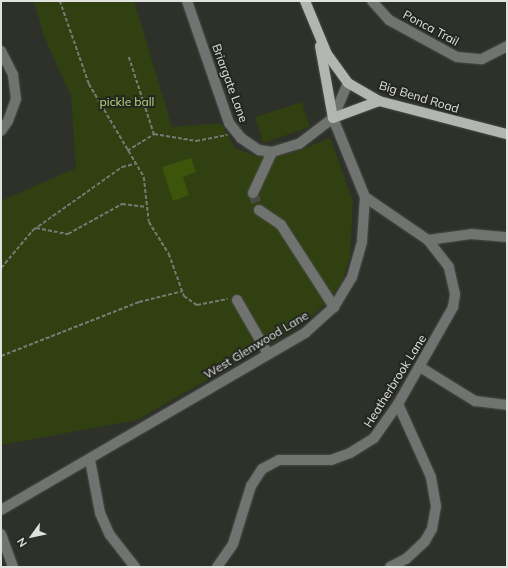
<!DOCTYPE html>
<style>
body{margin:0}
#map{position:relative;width:508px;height:568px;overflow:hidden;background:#2e302a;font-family:Mulish,sans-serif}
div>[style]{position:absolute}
.green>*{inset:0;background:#304010}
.water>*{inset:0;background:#3d540b}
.minor-tunnel>*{height:10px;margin-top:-5px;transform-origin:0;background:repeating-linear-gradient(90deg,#494b45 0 10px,transparent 0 15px)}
.path>*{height:1.5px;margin-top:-0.75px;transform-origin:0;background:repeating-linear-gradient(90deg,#777973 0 4px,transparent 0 6px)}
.roads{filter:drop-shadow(0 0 1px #4a4c47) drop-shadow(0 0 1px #4a4c47)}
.minor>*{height:10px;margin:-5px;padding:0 5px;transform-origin:5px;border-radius:5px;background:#717370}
.major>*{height:10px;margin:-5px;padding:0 5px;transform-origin:5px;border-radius:5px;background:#b3b6b0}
span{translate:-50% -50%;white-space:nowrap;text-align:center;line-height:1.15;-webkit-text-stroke:4px #242621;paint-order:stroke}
.street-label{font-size:12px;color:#e0e2de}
.park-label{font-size:12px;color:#b9de7f}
.frame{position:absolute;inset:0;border:2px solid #e0e2de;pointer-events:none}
.north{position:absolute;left:12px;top:516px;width:40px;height:40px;-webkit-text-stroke:3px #242621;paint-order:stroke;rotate:237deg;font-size:11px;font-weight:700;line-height:16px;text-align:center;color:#e0e2de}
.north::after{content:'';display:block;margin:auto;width:14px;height:18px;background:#e0e2de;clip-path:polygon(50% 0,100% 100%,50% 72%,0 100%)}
</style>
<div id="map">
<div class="green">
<i style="clip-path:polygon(34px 1px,134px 1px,172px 127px,221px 123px,235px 148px,258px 157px,289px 154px,330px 138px,353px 201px,350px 258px,341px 284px,319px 310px,294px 330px,137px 420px,1px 445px,1px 201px,76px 168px,71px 96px,44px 36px)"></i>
<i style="clip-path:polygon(302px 102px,310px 127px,263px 143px,255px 117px)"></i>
</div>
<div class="water">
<i style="clip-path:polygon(191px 158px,196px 172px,183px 177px,189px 195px,173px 201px,162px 167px)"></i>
</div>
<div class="minor-tunnel">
<i style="left:253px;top:193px;width:18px;rotate:71deg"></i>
</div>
<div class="path">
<i style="left:60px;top:1px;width:88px;rotate:70.7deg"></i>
<i style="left:89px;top:84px;width:108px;rotate:59.4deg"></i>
<i style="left:144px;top:177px;width:45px;rotate:83.7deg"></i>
<i style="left:149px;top:222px;width:38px;rotate:58deg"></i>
<i style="left:169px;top:254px;width:45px;rotate:70.3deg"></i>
<i style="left:184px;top:296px;width:16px;rotate:35deg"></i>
<i style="left:197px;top:305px;width:31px;rotate:-11deg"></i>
<i style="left:129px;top:57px;width:81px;rotate:72deg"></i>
<i style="left:127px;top:151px;width:32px;rotate:-32deg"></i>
<i style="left:154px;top:134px;width:43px;rotate:9.5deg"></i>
<i style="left:196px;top:141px;width:32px;rotate:-11deg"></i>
<i style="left:36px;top:228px;width:33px;rotate:11deg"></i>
<i style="left:68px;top:234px;width:62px;rotate:-29.1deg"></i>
<i style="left:122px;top:204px;width:23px;rotate:7deg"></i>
<i style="left:1px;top:268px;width:50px;rotate:-49.9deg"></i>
<i style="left:33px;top:230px;width:109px;rotate:-35.3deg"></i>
<i style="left:122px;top:167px;width:13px;rotate:-13deg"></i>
<i style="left:1px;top:356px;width:148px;rotate:-21.4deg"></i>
<i style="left:139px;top:302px;width:45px;rotate:-14deg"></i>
</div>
<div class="roads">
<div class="minor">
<i style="left:187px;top:1px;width:129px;rotate:71deg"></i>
<i style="left:229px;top:123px;width:19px;rotate:51deg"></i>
<i style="left:241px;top:138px;width:22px;rotate:34deg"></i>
<i style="left:259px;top:150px;width:13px;rotate:9deg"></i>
<i style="left:272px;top:152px;width:28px;rotate:-17deg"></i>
<i style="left:299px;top:144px;width:43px;rotate:-37.4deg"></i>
<i style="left:372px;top:1px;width:25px;rotate:48deg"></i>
<i style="left:389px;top:20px;width:77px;rotate:28.6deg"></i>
<i style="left:457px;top:57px;width:25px;rotate:5deg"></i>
<i style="left:482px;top:59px;width:28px;rotate:-27deg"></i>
<i style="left:1px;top:51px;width:27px;rotate:63deg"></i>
<i style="left:13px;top:75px;width:24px;rotate:83deg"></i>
<i style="left:16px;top:99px;width:23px;rotate:110deg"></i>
<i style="left:8px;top:121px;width:12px;rotate:125deg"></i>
<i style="left:253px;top:193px;width:45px;rotate:-65.1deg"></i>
<i style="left:365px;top:197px;width:76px;rotate:34.3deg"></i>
<i style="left:428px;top:240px;width:43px;rotate:-7.9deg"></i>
<i style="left:471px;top:234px;width:36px;rotate:5deg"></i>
<i style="left:259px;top:210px;width:27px;rotate:34deg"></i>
<i style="left:281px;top:225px;width:98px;rotate:57.1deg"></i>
<i style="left:237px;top:300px;width:62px;rotate:60.1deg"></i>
<i style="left:420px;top:367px;width:65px;rotate:31.7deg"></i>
<i style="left:475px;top:401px;width:32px;rotate:7deg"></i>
<i style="left:90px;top:460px;width:54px;rotate:79.3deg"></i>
<i style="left:100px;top:513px;width:24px;rotate:66deg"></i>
<i style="left:110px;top:535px;width:41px;rotate:52deg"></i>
<i style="left:1px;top:510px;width:352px;rotate:-30.2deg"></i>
<i style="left:305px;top:333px;width:39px;rotate:-42deg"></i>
<i style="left:334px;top:307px;width:35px;rotate:-59deg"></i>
<i style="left:352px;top:277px;width:37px;rotate:-74deg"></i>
<i style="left:362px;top:241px;width:44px;rotate:-86.1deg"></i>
<i style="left:365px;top:197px;width:85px;rotate:-112.1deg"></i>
<i style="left:333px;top:118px;width:38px;rotate:-67deg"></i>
<i style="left:1px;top:534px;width:35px;rotate:70deg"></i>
<i style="left:217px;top:567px;width:28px;rotate:-55deg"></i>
<i style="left:233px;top:544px;width:61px;rotate:-72.8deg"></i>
<i style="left:251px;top:486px;width:20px;rotate:-57deg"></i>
<i style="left:262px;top:469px;width:19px;rotate:-28deg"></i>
<i style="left:279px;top:460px;width:52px"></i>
<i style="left:331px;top:460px;width:20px;rotate:-20deg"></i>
<i style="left:350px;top:453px;width:28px;rotate:-32deg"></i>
<i style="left:374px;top:438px;width:42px;rotate:-54.8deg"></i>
<i style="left:398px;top:404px;width:112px;rotate:-60.4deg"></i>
<i style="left:453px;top:307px;width:13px;rotate:-81deg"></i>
<i style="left:455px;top:294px;width:28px;rotate:-103deg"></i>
<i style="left:449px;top:267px;width:34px;rotate:-128deg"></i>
<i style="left:390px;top:567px;width:18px;rotate:-27deg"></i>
<i style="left:406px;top:559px;width:26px;rotate:-43deg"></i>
<i style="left:425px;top:541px;width:14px;rotate:-60deg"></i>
<i style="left:432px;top:529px;width:23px;rotate:-80deg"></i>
<i style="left:436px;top:506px;width:29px;rotate:-100deg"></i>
<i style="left:431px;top:477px;width:80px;rotate:-114.3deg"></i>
</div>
<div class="major">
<i style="left:305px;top:1px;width:57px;rotate:67.5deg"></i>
<i style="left:327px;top:54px;width:36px;rotate:54deg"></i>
<i style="left:348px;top:83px;width:36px;rotate:30deg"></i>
<i style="left:379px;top:101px;width:132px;rotate:14.5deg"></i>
<i style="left:320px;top:46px;width:73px;rotate:79.8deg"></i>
<i style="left:333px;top:118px;width:49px;rotate:-20.3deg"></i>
</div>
</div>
<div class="street-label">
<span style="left:431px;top:28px;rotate:28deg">Ponca Trail</span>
<span style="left:230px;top:83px;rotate:70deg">Briargate Lane</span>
<span style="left:419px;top:97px;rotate:17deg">Big Bend Road</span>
<span style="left:256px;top:345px;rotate:-31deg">West Glenwood Lane</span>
<span style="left:395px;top:381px;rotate:-58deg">Heatherbrook Lane</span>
</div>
<div class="park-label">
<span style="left:127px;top:102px">pickle ball</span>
</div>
<div class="frame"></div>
<div class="north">N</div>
</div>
